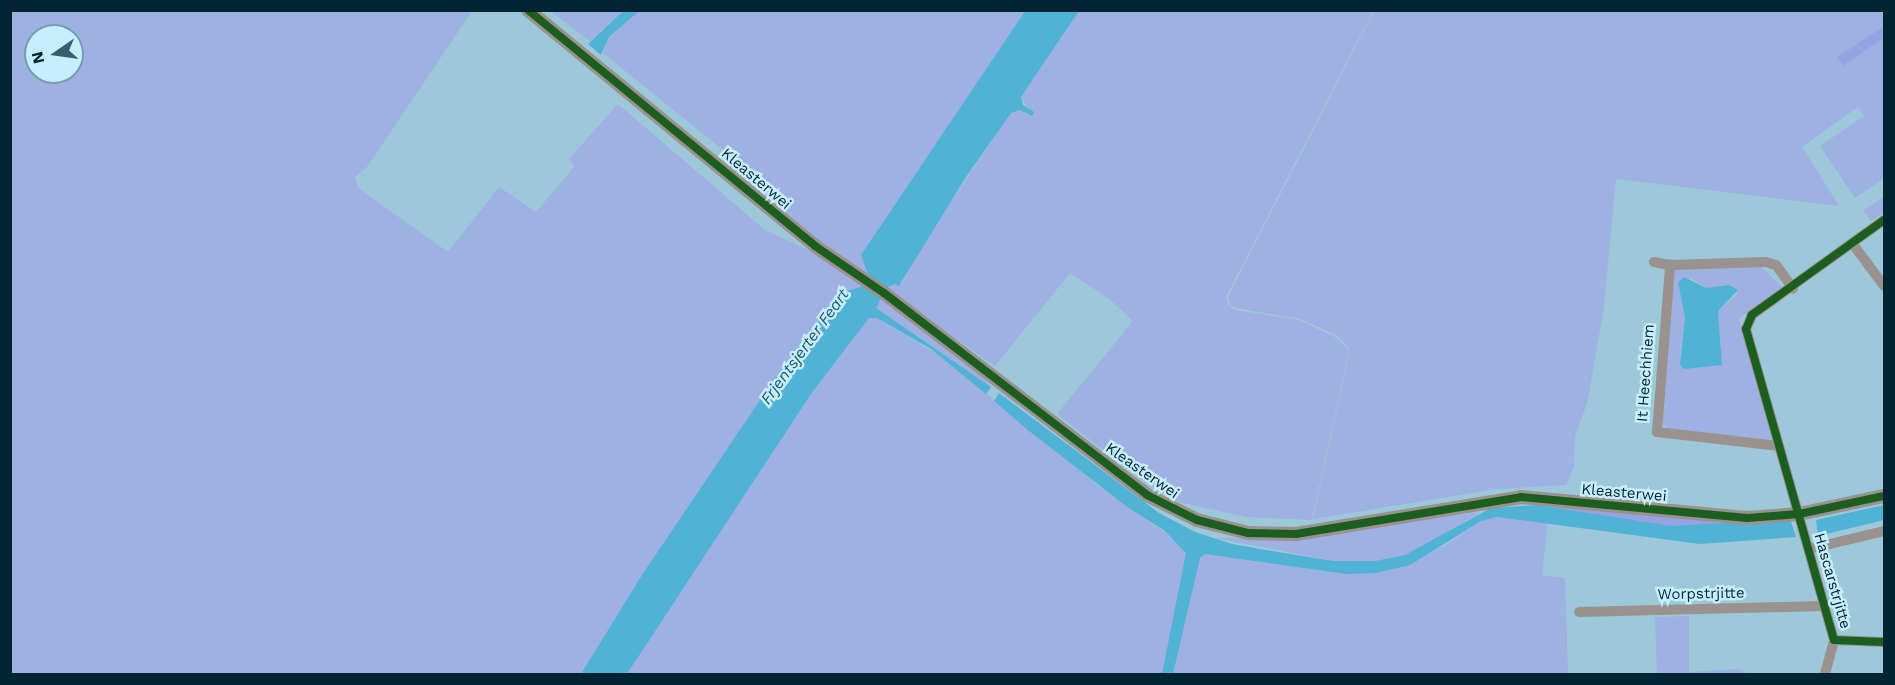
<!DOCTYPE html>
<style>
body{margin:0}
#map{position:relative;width:1895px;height:685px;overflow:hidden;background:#9cc8da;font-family:"Work Sans",sans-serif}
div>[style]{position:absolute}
.green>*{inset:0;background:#9fb0e2}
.forest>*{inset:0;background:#95a3e3}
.water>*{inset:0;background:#50b2d5}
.minor>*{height:10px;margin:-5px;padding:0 5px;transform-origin:5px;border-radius:5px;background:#9a928f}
.tertiary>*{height:14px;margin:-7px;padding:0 7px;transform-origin:7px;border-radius:7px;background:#9a928f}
.cycleway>*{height:8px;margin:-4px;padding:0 4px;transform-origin:4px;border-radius:4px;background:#1b5e20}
span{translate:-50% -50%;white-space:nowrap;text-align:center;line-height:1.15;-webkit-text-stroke:5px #c7eeff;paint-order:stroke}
.street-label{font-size:15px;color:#002431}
.water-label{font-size:16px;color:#1b596f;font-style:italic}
.frame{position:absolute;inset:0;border:12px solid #002431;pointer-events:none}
.north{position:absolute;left:24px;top:24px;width:60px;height:60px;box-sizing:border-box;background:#c7eeff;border:2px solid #779dad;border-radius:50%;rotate:257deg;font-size:16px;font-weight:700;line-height:24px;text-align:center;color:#002431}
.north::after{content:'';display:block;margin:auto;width:21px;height:27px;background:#375d6c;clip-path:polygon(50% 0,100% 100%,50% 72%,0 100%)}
</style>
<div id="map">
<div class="green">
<i style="clip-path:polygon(evenodd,10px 11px,472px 11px,367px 167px,355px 177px,358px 188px,448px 252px,499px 187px,536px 212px,575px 166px,569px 159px,618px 104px,765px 230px,815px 253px,863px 286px,805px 337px,779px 372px,581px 674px,11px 674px,10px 11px,36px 36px,72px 36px,72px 72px,36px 72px,36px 36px)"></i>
<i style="clip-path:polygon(550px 11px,623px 11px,590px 41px)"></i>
<i style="clip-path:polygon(639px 11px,1025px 11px,861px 255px,869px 277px,779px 212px,786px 201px,603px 53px,609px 37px)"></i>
<i style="clip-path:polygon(1079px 11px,1373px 11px,1226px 297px,1229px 307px,1235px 310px,1299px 320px,1335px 337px,1349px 350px,1312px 520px,1246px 517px,1179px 502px,1151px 487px,1057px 414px,1133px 321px,1108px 298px,1070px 273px,995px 366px,885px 289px,895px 284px,899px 286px,904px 280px,919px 250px,1011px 112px,1020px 110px,1032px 115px,1021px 97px)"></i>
<i style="clip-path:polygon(1374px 11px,1884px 11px,1884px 26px,1837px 57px,1843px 66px,1884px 38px,1884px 178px,1855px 198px,1820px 146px,1864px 116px,1858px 107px,1802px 147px,1839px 206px,1616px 179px,1604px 307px,1587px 404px,1575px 435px,1574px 467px,1566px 485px,1497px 489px,1313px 519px,1350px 349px,1336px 335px,1300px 319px,1236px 308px,1230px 306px,1228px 297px)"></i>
<i style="clip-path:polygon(1884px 197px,1884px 212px,1871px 221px,1863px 210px)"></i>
<i style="clip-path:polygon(evenodd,1678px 266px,1761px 267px,1782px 287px,1739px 318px,1772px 440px,1668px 429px,1662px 423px,1670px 277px,1678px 266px,1690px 278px,1706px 288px,1729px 285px,1737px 294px,1718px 311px,1722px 365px,1680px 358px,1685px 317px,1678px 283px,1690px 278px)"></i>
<i style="clip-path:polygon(879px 297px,981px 374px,991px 387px,876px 308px)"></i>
<i style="clip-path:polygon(869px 318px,877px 318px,945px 359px,1096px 484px,1180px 543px,1186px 553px,1185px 567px,1162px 674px,627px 674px,811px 394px)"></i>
<i style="clip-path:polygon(1481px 512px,1426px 545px,1405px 555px,1375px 561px,1334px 561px,1214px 538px,1259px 538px)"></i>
<i style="clip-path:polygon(1497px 517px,1548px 521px,1542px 575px,1565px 578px,1568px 674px,1173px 674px,1200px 557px,1205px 554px,1346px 574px,1443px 547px,1481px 521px)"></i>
<i style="clip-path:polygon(1689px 616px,1689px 672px,1739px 669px,1748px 674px,1657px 674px,1655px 617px)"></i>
</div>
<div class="forest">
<i style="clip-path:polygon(1884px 26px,1884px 38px,1843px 66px,1837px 57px)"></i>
<i style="clip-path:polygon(1537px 505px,1668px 517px,1734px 524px,1671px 526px,1627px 522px)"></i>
</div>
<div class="water">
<i style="clip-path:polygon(623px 11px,639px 11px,609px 37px,601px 55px,588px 44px)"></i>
<i style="clip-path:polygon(1025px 11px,1079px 11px,1021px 97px,1023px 105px,1034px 112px,1032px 116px,1020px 110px,1011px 113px,966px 177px,899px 286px,895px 284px,886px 288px,876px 308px,991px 387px,986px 394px,931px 349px,877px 318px,869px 318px,811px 394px,627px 674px,581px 674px,642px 575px,779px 372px,839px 294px,863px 286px,869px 277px,861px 255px)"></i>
<i style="clip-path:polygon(1684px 277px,1706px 288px,1729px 285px,1738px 290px,1718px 311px,1722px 365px,1684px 369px,1680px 365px,1685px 317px,1678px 283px)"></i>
<i style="clip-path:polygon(999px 393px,1159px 513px,1195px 532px,1232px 544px,1296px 555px,1334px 561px,1375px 561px,1405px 555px,1491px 508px,1537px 505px,1671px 526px,1790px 519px,1796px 537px,1700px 544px,1497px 517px,1481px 521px,1410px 565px,1376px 573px,1346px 574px,1205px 554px,1200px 558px,1173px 674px,1162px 674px,1186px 553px,1165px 531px,1126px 506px,1029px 431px,994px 401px)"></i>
<i style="clip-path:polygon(1884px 505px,1884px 520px,1818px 536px,1816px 520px)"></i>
</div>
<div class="minor">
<i style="left:1884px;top:220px;width:163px;rotate:144.3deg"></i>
<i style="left:1752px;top:315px;width:15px;rotate:113deg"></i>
<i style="left:1746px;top:329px;width:323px;rotate:74.2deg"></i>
<i style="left:1834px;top:640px;width:50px;rotate:2.3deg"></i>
<i style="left:1852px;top:243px;width:54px;rotate:53.3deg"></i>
<i style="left:1654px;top:262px;width:16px;rotate:11deg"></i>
<i style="left:1779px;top:446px;width:123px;rotate:-173.5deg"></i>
<i style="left:1657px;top:432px;width:168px;rotate:-85.5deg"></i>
<i style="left:1670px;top:265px;width:96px;rotate:-1.8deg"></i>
<i style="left:1766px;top:262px;width:10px;rotate:17deg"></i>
<i style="left:1776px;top:265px;width:29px;rotate:54deg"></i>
<i style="left:1809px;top:549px;width:77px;rotate:-13.5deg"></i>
<i style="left:1579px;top:612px;width:245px;rotate:-1.4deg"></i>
<i style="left:1825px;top:674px;width:35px;rotate:-75deg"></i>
</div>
<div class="tertiary">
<i style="left:528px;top:10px;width:372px;rotate:39.4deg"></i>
<i style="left:815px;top:246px;width:83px;rotate:34.3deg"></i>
<i style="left:884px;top:293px;width:332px;rotate:37.5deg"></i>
<i style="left:1147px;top:495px;width:56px;rotate:26.6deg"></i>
<i style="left:1197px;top:520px;width:53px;rotate:14.3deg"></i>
<i style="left:1248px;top:533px;width:48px;rotate:1.2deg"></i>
<i style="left:1296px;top:534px;width:228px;rotate:-9.3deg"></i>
<i style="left:1521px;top:497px;width:227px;rotate:5.3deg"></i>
<i style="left:1747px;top:518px;width:52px;rotate:-4.4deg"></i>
<i style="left:1799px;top:514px;width:87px;rotate:-12deg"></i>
</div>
<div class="cycleway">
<i style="left:528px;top:10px;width:372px;rotate:39.4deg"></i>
<i style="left:815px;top:246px;width:83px;rotate:34.3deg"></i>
<i style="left:884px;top:293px;width:332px;rotate:37.5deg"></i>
<i style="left:1147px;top:495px;width:56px;rotate:26.6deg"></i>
<i style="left:1197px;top:520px;width:53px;rotate:14.3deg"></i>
<i style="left:1248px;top:533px;width:48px;rotate:1.2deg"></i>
<i style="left:1296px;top:534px;width:228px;rotate:-9.3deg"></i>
<i style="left:1521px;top:497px;width:227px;rotate:5.3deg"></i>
<i style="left:1747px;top:518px;width:52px;rotate:-4.4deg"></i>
<i style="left:1799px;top:514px;width:87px;rotate:-12deg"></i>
<i style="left:1884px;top:220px;width:163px;rotate:144.3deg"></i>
<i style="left:1752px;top:315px;width:15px;rotate:113deg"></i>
<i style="left:1746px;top:329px;width:323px;rotate:74.2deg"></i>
<i style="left:1834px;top:640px;width:50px;rotate:2.3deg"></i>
</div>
<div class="street-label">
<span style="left:756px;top:179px;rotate:40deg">Kleasterwei</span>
<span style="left:1646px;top:373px;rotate:-86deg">It Heechhiem</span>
<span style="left:1142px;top:471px;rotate:35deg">Kleasterwei</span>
<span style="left:1624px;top:493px;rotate:5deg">Kleasterwei</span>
<span style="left:1832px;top:581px;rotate:74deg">Hascarstrjitte</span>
<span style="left:1701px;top:594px;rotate:-1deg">Worpstrjitte</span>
</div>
<div class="water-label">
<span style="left:805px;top:347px;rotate:-54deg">Frjentsjerter Feart</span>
</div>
<div class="frame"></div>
<div class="north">N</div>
</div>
